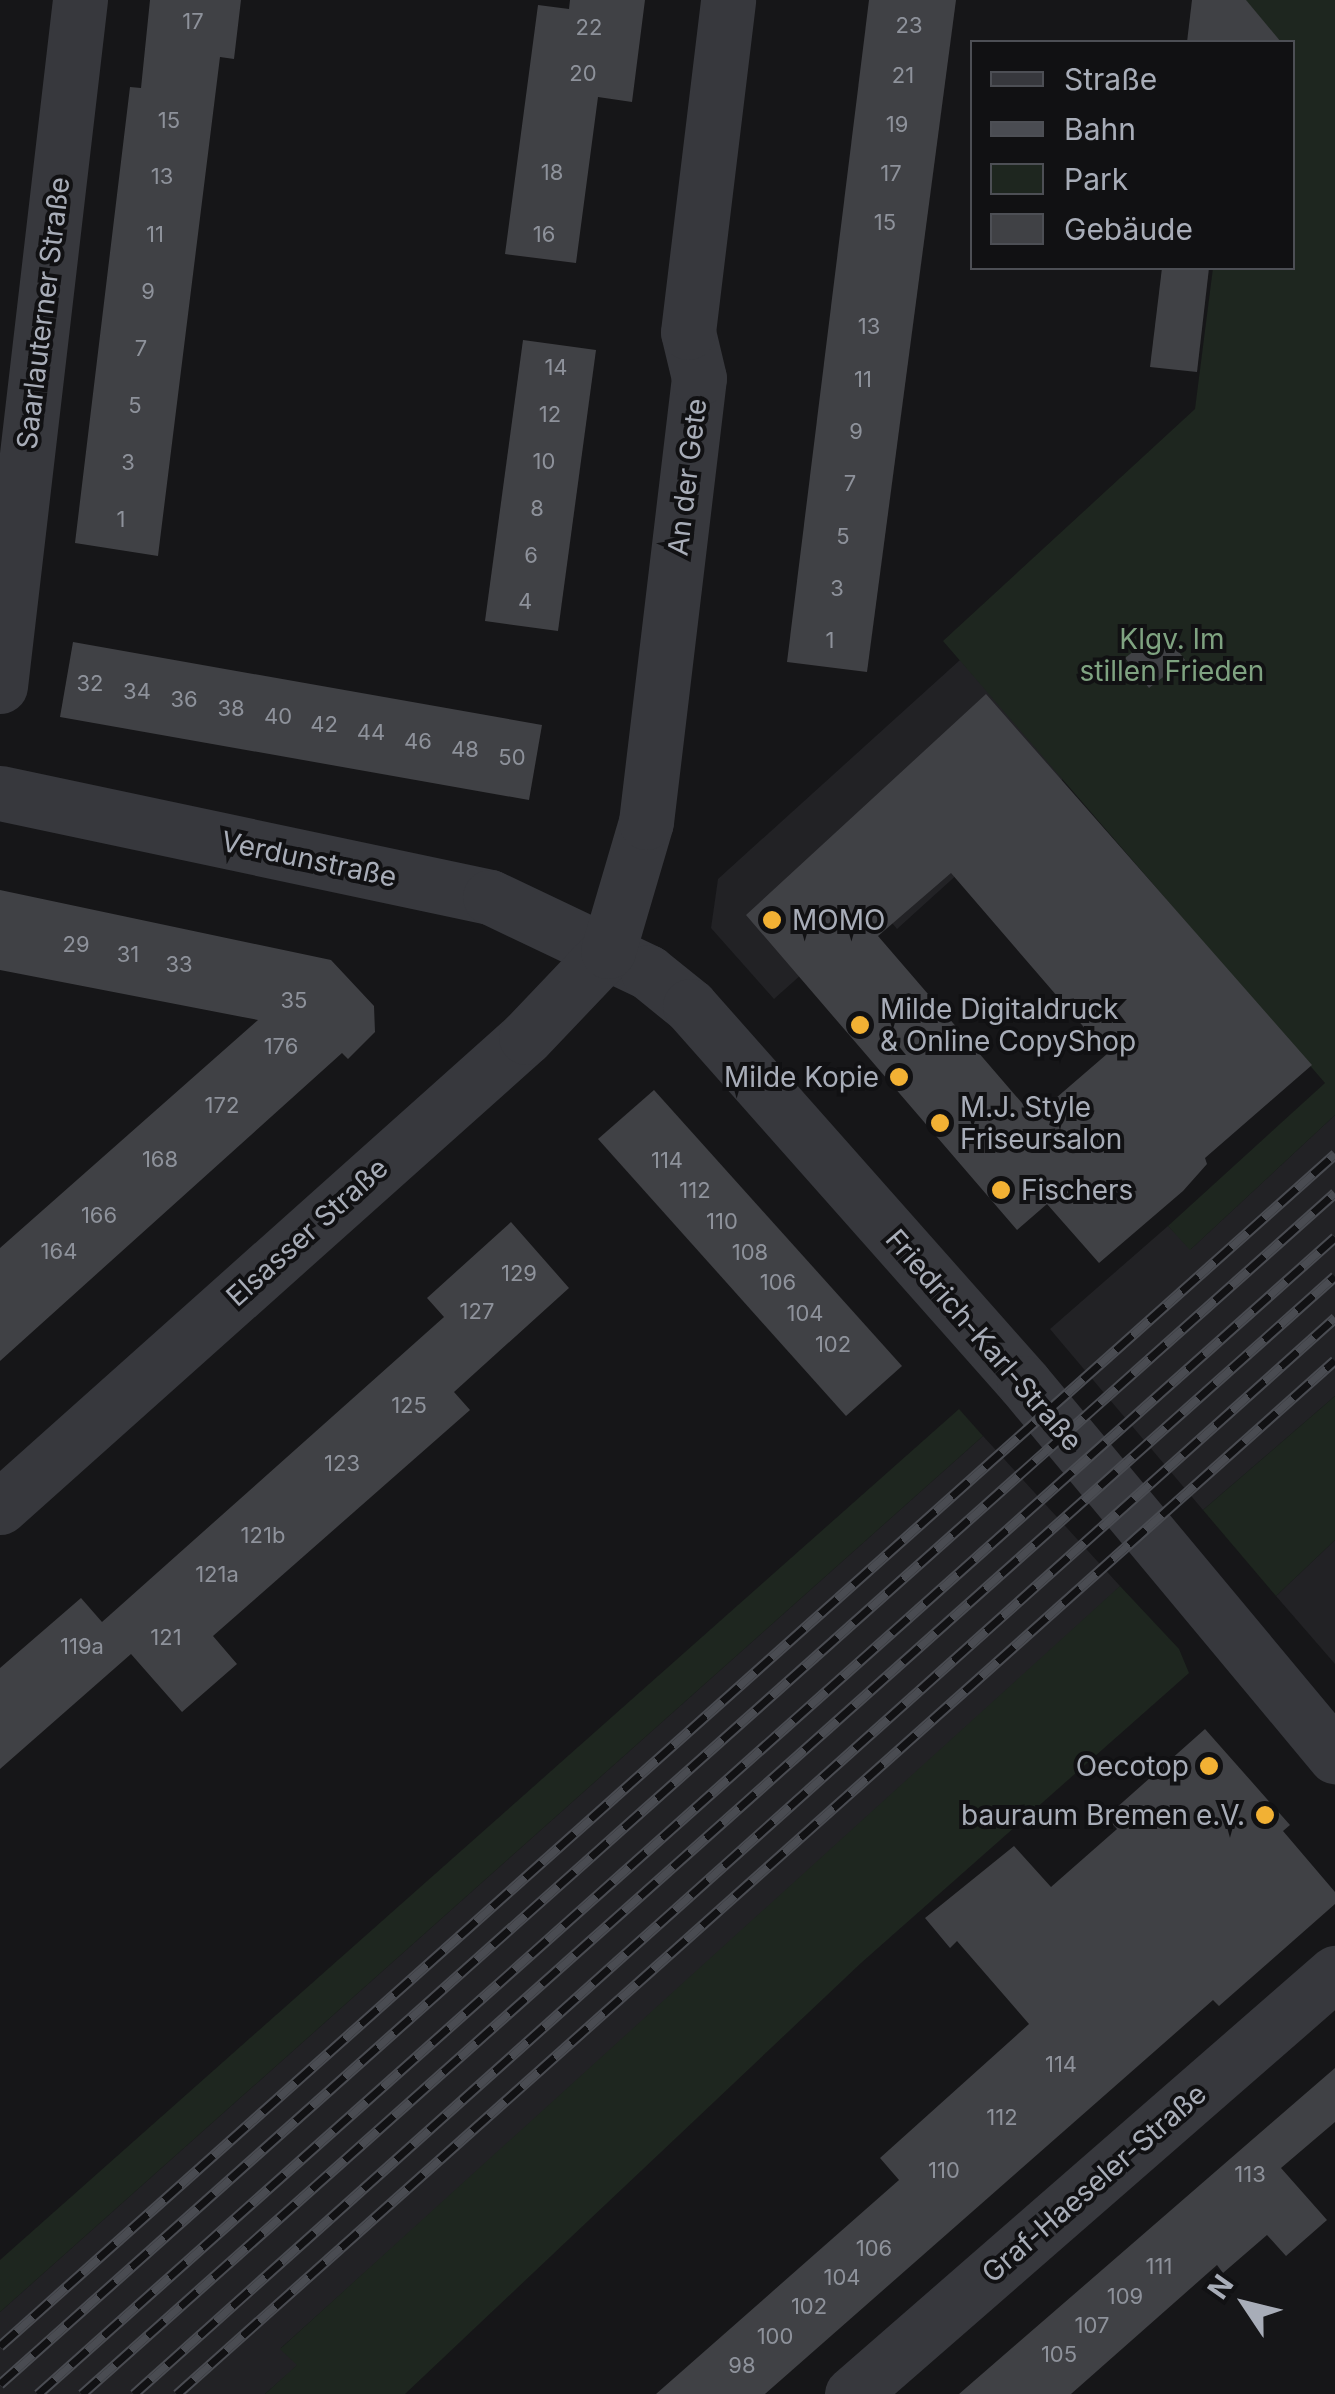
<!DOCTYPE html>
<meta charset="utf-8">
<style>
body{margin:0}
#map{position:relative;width:1335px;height:2394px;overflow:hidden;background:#161618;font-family:Inter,sans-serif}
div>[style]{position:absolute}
.built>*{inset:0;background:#222225}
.green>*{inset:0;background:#1e261f}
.building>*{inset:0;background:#404145}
.minor>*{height:55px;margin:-27.5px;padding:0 27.5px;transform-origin:27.5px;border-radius:27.5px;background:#37383d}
.rail>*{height:11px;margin-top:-5.5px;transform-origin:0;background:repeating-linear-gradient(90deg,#111113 0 22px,#4a4c52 0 44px);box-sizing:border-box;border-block:2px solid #4a4c52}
.dots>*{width:28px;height:28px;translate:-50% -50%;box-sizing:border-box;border:5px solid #111113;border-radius:50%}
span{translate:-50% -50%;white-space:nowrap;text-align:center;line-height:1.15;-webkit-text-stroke:8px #111113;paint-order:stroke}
.number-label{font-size:22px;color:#8e929b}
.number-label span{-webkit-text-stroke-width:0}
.street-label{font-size:28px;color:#a8adb8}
.park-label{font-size:28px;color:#7fa381}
.poi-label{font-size:28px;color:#a8adb8}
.left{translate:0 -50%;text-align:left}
.right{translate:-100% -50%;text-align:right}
.legend{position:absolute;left:970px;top:40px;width:325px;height:230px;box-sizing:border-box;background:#111113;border:2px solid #4d4f55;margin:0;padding:12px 18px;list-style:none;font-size:30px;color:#a8adb8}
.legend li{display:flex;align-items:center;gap:20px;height:50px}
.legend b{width:50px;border:2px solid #4d4f55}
.north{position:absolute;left:1195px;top:2254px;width:100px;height:100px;-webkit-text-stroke:8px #111113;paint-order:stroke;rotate:305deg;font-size:28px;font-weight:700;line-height:40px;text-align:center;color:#a8adb8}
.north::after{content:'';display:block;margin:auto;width:35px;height:45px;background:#a8adb8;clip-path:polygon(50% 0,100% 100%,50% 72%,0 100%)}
</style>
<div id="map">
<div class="built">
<i style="clip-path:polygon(960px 660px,1065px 777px,897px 929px,878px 906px,774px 999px,711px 928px,718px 879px)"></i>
<i style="clip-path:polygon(1335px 1115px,1335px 1396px,1203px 1510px,1050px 1329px,1168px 1226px,1191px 1249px)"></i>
<i style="clip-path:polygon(983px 1436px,1120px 1586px,1086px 1623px,281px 2348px,298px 2365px,265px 2394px,0 2394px,0 2312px)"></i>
<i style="clip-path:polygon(1335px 1540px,1335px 1664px,1276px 1596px)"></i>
</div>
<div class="green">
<i style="clip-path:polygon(1246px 0,1335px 0,1335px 1115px,1190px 1250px,1168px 1226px,1325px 1083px,943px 641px,1195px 409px,1213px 268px,1292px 268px,1292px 42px,1241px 42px)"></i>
<i style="clip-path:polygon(1335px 1396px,1335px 1540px,1276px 1596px,1203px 1510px)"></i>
<i style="clip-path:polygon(959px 1409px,983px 1436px,0 2312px,0 2260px)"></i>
<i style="clip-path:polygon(1120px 1586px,1179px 1649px,1189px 1673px,861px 1963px,405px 2394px,265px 2394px,297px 2365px,280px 2349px)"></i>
</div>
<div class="building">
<i style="clip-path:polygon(150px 0,241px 0,234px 59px,220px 57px,158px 556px,75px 543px,130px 87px,141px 88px)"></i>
<i style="clip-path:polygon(570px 0,645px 0,632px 102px,598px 97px,576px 263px,505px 254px,538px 5px,569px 9px)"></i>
<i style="clip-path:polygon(869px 0,956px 0,867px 672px,787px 662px)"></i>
<i style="clip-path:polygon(1192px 0,1246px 0,1281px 42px,1187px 42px)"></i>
<i style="clip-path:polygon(1162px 268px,1209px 268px,1197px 372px,1150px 367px)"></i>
<i style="clip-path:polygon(523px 340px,596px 350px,558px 631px,485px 621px)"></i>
<i style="clip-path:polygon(1162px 629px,1185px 660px,1149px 688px,1125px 658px)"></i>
<i style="clip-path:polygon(73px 642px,542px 725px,529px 800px,60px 717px)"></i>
<i style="clip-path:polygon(evenodd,986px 694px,1312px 1065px,1205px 1158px,1207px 1164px,1183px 1191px,1099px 1263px,1047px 1204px,1017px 1230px,746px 915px,986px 694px,951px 873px,1107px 1054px,1034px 1117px,878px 936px,951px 873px)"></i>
<i style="clip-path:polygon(0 890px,331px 960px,374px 1006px,375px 1032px,348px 1059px,342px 1053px,0 1361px,0 1248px,258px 1020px,0 970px)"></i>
<i style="clip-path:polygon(654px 1090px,902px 1366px,846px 1416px,598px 1139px)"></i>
<i style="clip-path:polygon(511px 1222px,569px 1288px,454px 1392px,470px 1410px,213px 1636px,237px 1664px,182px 1712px,131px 1654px,0 1769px,0 1668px,81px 1598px,102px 1622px,444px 1317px,427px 1298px)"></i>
<i style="clip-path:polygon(1205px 1729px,1290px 1825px,1283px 1831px,1335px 1892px,1335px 1904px,1219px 2006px,1213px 2000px,765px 2394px,656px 2394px,899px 2180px,880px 2158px,1029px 2024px,957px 1941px,950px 1948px,925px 1918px,1014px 1846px,1051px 1887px,1117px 1829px,1106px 1817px)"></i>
<i style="clip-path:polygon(1335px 2068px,1335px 2122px,1281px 2168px,1327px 2220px,1286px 2256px,1267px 2235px,1223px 2273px,1217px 2265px,1071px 2394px,959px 2394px)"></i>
</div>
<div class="minor">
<i style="left:0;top:686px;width:691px;rotate:-83.35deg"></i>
<i style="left:0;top:793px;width:501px;rotate:11.98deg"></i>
<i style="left:490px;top:897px;width:175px;rotate:25.4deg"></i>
<i style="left:648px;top:972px;width:54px;rotate:39deg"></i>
<i style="left:690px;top:1006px;width:504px;rotate:48.46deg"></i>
<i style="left:1024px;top:1383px;width:486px;rotate:50.2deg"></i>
<i style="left:0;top:1507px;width:705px;rotate:-41.78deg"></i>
<i style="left:526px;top:1037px;width:119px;rotate:-46.4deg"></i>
<i style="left:608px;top:951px;width:134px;rotate:-73.6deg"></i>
<i style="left:646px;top:822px;width:447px;rotate:-83.2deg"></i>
<i style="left:699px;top:378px;width:47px;rotate:-103.4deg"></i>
<i style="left:688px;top:332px;width:334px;rotate:-83.1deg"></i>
<i style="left:852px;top:2394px;width:641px;rotate:-41.08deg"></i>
</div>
<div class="rail">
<i style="left:0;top:2346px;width:1790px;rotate:-41.76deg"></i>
<i style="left:0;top:2384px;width:1789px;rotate:-41.74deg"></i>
<i style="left:38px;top:2394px;width:1738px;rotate:-41.73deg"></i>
<i style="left:82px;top:2394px;width:1679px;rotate:-41.74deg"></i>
<i style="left:134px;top:2394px;width:1613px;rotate:-41.86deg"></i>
<i style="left:177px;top:2394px;width:1552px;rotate:-41.76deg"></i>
</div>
<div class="dots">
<i style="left:772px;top:920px;background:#f2b134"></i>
<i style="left:860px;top:1025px;background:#f2b134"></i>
<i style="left:899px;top:1077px;background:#f2b134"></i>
<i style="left:940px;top:1123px;background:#f2b134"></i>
<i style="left:1001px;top:1190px;background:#f2b134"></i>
<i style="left:1209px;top:1766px;background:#f2b134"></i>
<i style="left:1265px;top:1815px;background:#f2b134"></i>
</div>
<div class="number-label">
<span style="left:193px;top:22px">17</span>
<span style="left:909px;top:26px">23</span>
<span style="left:589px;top:28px">22</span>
<span style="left:583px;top:74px">20</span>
<span style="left:903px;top:76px">21</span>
<span style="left:169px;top:121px">15</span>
<span style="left:897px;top:125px">19</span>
<span style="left:552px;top:173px">18</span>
<span style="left:891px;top:174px">17</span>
<span style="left:162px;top:177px">13</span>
<span style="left:885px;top:223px">15</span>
<span style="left:155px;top:235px">11</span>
<span style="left:544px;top:235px">16</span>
<span style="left:148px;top:292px">9</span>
<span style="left:869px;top:327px">13</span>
<span style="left:141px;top:349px">7</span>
<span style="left:556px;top:368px">14</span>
<span style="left:863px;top:380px">11</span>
<span style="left:135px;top:406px">5</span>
<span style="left:550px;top:415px">12</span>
<span style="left:856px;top:432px">9</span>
<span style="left:544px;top:462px">10</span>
<span style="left:128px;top:463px">3</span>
<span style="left:850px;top:484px">7</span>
<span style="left:537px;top:509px">8</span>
<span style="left:121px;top:520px">1</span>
<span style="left:843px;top:537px">5</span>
<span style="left:531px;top:556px">6</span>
<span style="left:837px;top:589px">3</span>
<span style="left:525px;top:602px">4</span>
<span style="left:830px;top:641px">1</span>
<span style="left:90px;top:684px">32</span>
<span style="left:137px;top:692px">34</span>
<span style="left:184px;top:700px">36</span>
<span style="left:231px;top:709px">38</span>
<span style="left:278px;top:717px">40</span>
<span style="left:324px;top:725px">42</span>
<span style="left:371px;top:733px">44</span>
<span style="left:418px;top:742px">46</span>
<span style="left:465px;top:750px">48</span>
<span style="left:512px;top:758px">50</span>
<span style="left:76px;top:945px">29</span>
<span style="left:128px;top:955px">31</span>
<span style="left:179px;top:965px">33</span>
<span style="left:294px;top:1001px">35</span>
<span style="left:281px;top:1047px">176</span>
<span style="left:222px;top:1106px">172</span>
<span style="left:160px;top:1160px">168</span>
<span style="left:667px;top:1161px">114</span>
<span style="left:695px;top:1191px">112</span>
<span style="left:99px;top:1216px">166</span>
<span style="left:722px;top:1222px">110</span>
<span style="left:59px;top:1252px">164</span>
<span style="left:750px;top:1253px">108</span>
<span style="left:519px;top:1274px">129</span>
<span style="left:778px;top:1283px">106</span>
<span style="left:477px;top:1312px">127</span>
<span style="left:805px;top:1314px">104</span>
<span style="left:833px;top:1345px">102</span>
<span style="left:409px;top:1406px">125</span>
<span style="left:342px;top:1464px">123</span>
<span style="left:263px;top:1536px">121b</span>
<span style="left:217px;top:1575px">121a</span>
<span style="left:166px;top:1638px">121</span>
<span style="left:82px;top:1647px">119a</span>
<span style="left:1061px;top:2065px">114</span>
<span style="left:1002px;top:2118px">112</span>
<span style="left:944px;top:2171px">110</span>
<span style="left:1250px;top:2175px">113</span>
<span style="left:874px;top:2249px">106</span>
<span style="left:1159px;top:2267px">111</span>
<span style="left:842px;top:2278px">104</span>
<span style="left:1125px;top:2297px">109</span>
<span style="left:809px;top:2307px">102</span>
<span style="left:1092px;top:2326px">107</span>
<span style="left:775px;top:2337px">100</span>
<span style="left:1059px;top:2355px">105</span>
<span style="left:742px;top:2366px">98</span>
</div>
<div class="street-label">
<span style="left:43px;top:313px;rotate:-83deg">Saarlauterner Straße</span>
<span style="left:687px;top:477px;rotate:-83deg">An der Gete</span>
<span style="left:309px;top:859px;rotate:12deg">Verdunstraße</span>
<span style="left:307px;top:1232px;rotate:-42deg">Elsasser Straße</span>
<span style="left:984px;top:1340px;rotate:49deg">Friedrich-Karl-Straße</span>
<span style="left:1094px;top:2183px;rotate:-41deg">Graf-Haeseler-Straße</span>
</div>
<div class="park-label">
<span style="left:1172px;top:655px">Klgv. Im<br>stillen Frieden</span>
</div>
<div class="poi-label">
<span class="left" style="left:792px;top:920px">MOMO</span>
<span class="left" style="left:880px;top:1025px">Milde Digitaldruck<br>&amp; Online CopyShop</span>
<span class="right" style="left:879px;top:1077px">Milde Kopie</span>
<span class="left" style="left:960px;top:1123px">M.J. Style<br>Friseursalon</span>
<span class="left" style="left:1021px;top:1190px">Fischers</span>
<span class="right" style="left:1189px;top:1766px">Oecotop</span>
<span class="right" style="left:1245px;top:1815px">bauraum Bremen e.V.</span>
</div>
<ul class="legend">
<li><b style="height:12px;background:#37383d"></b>Straße</li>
<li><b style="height:12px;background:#4a4c52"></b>Bahn</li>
<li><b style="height:28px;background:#1e261f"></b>Park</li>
<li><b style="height:28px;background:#404145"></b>Gebäude</li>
</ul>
<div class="north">N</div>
</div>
